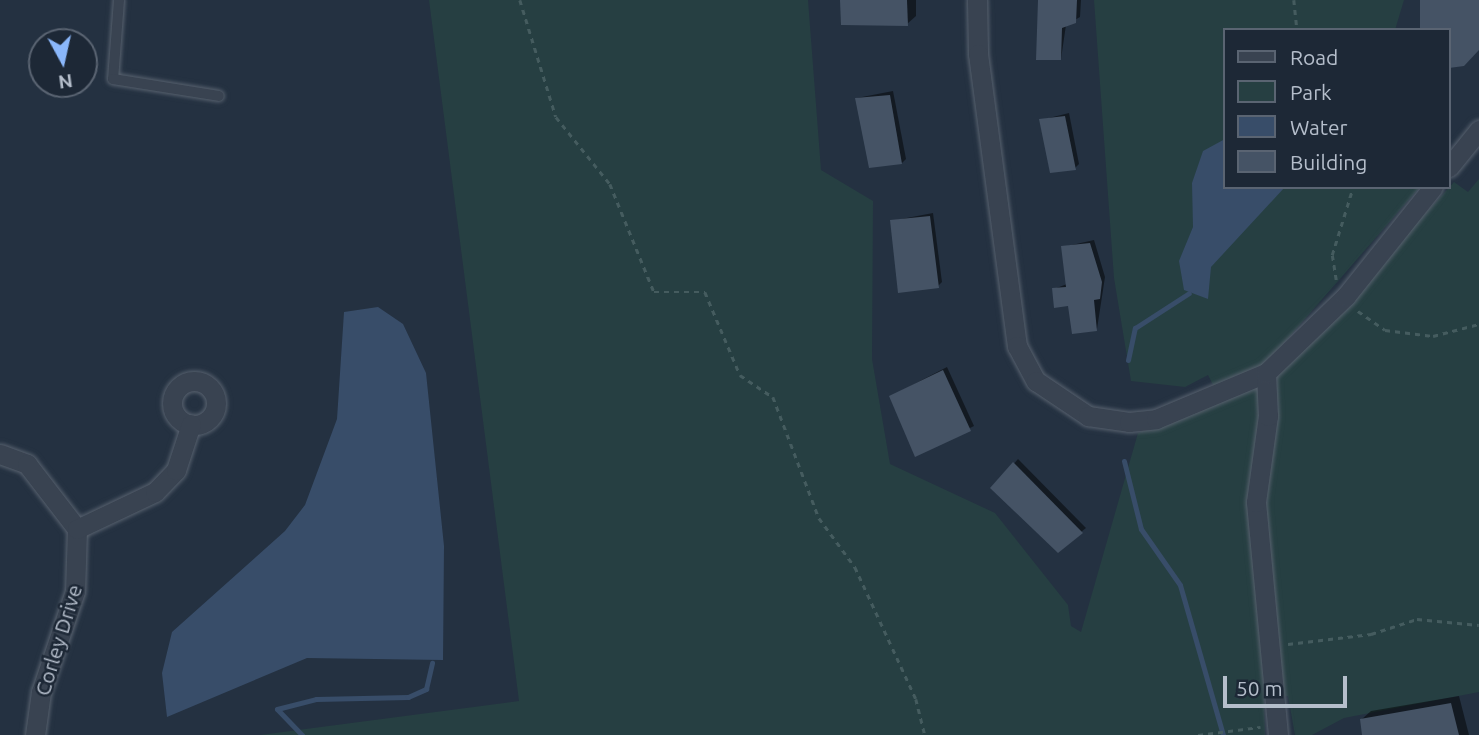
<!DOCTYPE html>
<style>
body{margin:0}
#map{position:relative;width:1479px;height:735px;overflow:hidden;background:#243141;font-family:Ubuntu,sans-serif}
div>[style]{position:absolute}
.green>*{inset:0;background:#263f42}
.water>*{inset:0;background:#384d69}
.shadow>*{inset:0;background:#0007}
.stream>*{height:5px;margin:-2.5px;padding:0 2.5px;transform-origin:2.5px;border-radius:2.5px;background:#384d69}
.building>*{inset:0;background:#455365}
.path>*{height:2.5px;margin-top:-1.25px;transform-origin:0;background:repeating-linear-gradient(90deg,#455c5f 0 5px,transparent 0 10px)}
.roads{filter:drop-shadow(0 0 2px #57616e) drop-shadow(0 0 2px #57616e)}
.lane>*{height:10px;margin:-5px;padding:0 5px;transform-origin:5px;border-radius:5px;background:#394351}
.street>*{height:19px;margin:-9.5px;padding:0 9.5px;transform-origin:9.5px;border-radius:9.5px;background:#394351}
.street>.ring{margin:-9.5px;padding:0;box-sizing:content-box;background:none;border:19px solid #394351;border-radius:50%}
span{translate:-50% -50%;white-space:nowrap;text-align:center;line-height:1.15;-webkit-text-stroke:5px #1d2836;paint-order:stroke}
.street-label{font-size:21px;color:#b5becb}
.legend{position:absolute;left:1223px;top:28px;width:228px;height:161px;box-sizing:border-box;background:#1d2836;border:2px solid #5a6472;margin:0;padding:9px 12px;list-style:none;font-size:21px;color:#b5becb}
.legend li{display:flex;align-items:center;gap:14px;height:35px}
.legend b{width:35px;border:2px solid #5a6472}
.north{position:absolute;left:28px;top:28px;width:70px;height:70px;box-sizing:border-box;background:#1d2836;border:2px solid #5a6472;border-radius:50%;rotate:172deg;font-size:19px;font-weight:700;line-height:28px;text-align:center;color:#b5becb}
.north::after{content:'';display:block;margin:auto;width:24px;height:32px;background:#8ab7fb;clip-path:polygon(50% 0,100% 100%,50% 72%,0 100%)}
.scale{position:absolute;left:1223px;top:676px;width:124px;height:32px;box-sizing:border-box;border:4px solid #b5becb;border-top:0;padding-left:9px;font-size:21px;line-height:24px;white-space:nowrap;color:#b5becb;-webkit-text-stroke:5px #1d2836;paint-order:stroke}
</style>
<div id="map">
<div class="green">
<i style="clip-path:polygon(429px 0,808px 0,821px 170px,873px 201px,872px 359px,890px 464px,995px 513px,1068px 605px,1071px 626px,1081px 632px,1138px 433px,1277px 376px,1454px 182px,1468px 192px,1479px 179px,1479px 692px,1344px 718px,1312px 735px,1295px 735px,1288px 696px,1264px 699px,1265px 735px,260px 735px,519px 701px)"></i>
<i style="clip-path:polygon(1094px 0,1404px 0,1395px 30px,1225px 30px,1225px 187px,1420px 187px,1264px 366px,1214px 387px,1208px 375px,1185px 387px,1131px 381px,1114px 278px)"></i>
</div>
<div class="water">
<i style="clip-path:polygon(1225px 139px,1225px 187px,1285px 187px,1211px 267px,1208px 299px,1184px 290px,1179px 261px,1193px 227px,1192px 183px,1203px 151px)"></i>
<i style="clip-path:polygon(378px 307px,403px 324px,426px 373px,444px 546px,443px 660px,307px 658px,167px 717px,162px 673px,172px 632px,285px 531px,305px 505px,337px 419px,344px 312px)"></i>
</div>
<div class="shadow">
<i style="clip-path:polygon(842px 0,916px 0,916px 16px,907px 24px)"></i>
<i style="clip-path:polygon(1040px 0,1081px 0,1080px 17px,1066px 25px,1061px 59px)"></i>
<i style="clip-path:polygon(893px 91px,906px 159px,902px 163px,857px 98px)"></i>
<i style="clip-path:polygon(1069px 113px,1079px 164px,1075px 168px,1041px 120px)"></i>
<i style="clip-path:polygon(933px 213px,942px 282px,938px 286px,891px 221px)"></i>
<i style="clip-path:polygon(1094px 240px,1105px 277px,1097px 329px,1054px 289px,1067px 284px,1063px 247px)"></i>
<i style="clip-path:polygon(947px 367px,974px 426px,916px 455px,891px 396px)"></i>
<i style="clip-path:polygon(1018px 459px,1086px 528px,1058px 550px,993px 488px)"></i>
<i style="clip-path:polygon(1459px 696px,1469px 735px,1364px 735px,1362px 719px,1371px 711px)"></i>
</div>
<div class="stream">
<i style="left:1128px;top:360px;width:33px;rotate:-78deg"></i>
<i style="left:1135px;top:328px;width:64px;rotate:-32.9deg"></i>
<i style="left:1124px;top:461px;width:70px;rotate:76deg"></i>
<i style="left:1141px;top:529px;width:68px;rotate:55.1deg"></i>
<i style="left:1180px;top:585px;width:156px;rotate:74deg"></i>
<i style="left:302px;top:735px;width:36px;rotate:-134deg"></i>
<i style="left:277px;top:709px;width:40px;rotate:-14.4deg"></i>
<i style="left:316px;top:699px;width:92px;rotate:-1.2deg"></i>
<i style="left:408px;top:697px;width:20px;rotate:-24deg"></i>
<i style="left:426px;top:689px;width:27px;rotate:-77deg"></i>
</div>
<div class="building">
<i style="clip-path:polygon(840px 0,907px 0,908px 26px,841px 25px)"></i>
<i style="clip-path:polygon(1038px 0,1077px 0,1076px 23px,1062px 28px,1061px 60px,1036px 60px)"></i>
<i style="clip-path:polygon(1420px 0,1479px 0,1479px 50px,1464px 66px,1449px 68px,1449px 30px,1420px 30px)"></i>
<i style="clip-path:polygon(890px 95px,902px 164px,869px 168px,855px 98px)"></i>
<i style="clip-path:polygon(1065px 116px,1076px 170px,1050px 173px,1039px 119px)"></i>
<i style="clip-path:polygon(930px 216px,939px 288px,898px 293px,890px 220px)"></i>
<i style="clip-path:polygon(1090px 243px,1102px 282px,1100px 299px,1094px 300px,1097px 331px,1072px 334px,1068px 306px,1054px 308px,1052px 288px,1066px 287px,1061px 246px)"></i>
<i style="clip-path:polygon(943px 370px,971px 431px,915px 457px,889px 396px)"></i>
<i style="clip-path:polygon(1013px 462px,1083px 533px,1058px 553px,990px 488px)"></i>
<i style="clip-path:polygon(1451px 703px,1459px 735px,1362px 735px,1360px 719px)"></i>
</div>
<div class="path">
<i style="left:520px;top:0;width:122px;rotate:72.9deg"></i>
<i style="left:556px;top:117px;width:86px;rotate:51.1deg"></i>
<i style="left:610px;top:184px;width:117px;rotate:67.8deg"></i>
<i style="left:654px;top:292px;width:51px"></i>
<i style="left:705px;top:292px;width:90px;rotate:67.1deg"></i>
<i style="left:740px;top:375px;width:40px;rotate:34deg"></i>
<i style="left:773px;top:397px;width:129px;rotate:69.2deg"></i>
<i style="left:819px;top:518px;width:61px;rotate:53.7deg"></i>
<i style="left:855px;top:567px;width:145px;rotate:65.2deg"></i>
<i style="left:916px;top:699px;width:37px;rotate:76deg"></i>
<i style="left:1294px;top:0;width:30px;rotate:84deg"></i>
<i style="left:1336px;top:280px;width:25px;rotate:-99deg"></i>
<i style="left:1332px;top:255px;width:71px;rotate:-72.8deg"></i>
<i style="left:1358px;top:311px;width:33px;rotate:35deg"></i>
<i style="left:1385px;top:330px;width:48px;rotate:7.1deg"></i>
<i style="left:1433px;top:336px;width:48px;rotate:-14.6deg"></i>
<i style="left:1288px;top:644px;width:84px;rotate:-6.9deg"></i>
<i style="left:1371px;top:634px;width:48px;rotate:-18.1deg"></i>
<i style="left:1417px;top:619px;width:62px;rotate:5.5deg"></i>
<i style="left:1198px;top:735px;width:63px;rotate:-7.4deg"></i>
</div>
<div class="roads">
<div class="lane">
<i style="left:119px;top:0;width:79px;rotate:94.3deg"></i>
<i style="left:113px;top:79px;width:107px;rotate:9.1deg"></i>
</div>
<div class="street">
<i style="left:977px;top:0;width:54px;rotate:88.9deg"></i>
<i style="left:978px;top:54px;width:295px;rotate:82.4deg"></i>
<i style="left:1017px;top:346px;width:40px;rotate:62deg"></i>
<i style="left:1036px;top:381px;width:63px;rotate:33.9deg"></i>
<i style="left:1088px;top:416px;width:41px;rotate:8.3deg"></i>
<i style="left:1129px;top:422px;width:27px;rotate:-6deg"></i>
<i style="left:1156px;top:419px;width:119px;rotate:-22.7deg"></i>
<i style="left:1449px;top:167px;width:48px;rotate:-51deg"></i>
<i class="ring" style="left:172px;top:381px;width:25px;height:25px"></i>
<i style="left:0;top:454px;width:29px;rotate:20deg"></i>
<i style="left:27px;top:464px;width:82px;rotate:52.4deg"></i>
<i style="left:77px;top:529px;width:62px;rotate:91.8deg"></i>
<i style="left:75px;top:591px;width:107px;rotate:108.6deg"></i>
<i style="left:41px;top:692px;width:43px;rotate:97.9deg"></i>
<i style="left:77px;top:529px;width:86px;rotate:-25.4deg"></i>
<i style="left:155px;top:492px;width:30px;rotate:-46deg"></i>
<i style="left:176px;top:470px;width:48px;rotate:-71.9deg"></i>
<i style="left:1278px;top:735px;width:234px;rotate:-95.4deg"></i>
<i style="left:1256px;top:502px;width:87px;rotate:-82.1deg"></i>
<i style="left:1268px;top:416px;width:43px;rotate:-92.7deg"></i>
<i style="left:1266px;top:373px;width:111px;rotate:-43.9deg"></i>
<i style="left:1346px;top:296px;width:139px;rotate:-51.4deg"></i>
</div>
</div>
<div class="street-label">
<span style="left:58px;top:640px;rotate:-73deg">Corley Drive</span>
</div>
<ul class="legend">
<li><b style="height:9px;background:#394351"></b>Road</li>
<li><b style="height:19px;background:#263f42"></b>Park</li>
<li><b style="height:19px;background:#384d69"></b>Water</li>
<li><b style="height:19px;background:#455365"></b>Building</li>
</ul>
<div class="north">N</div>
<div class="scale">50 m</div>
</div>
